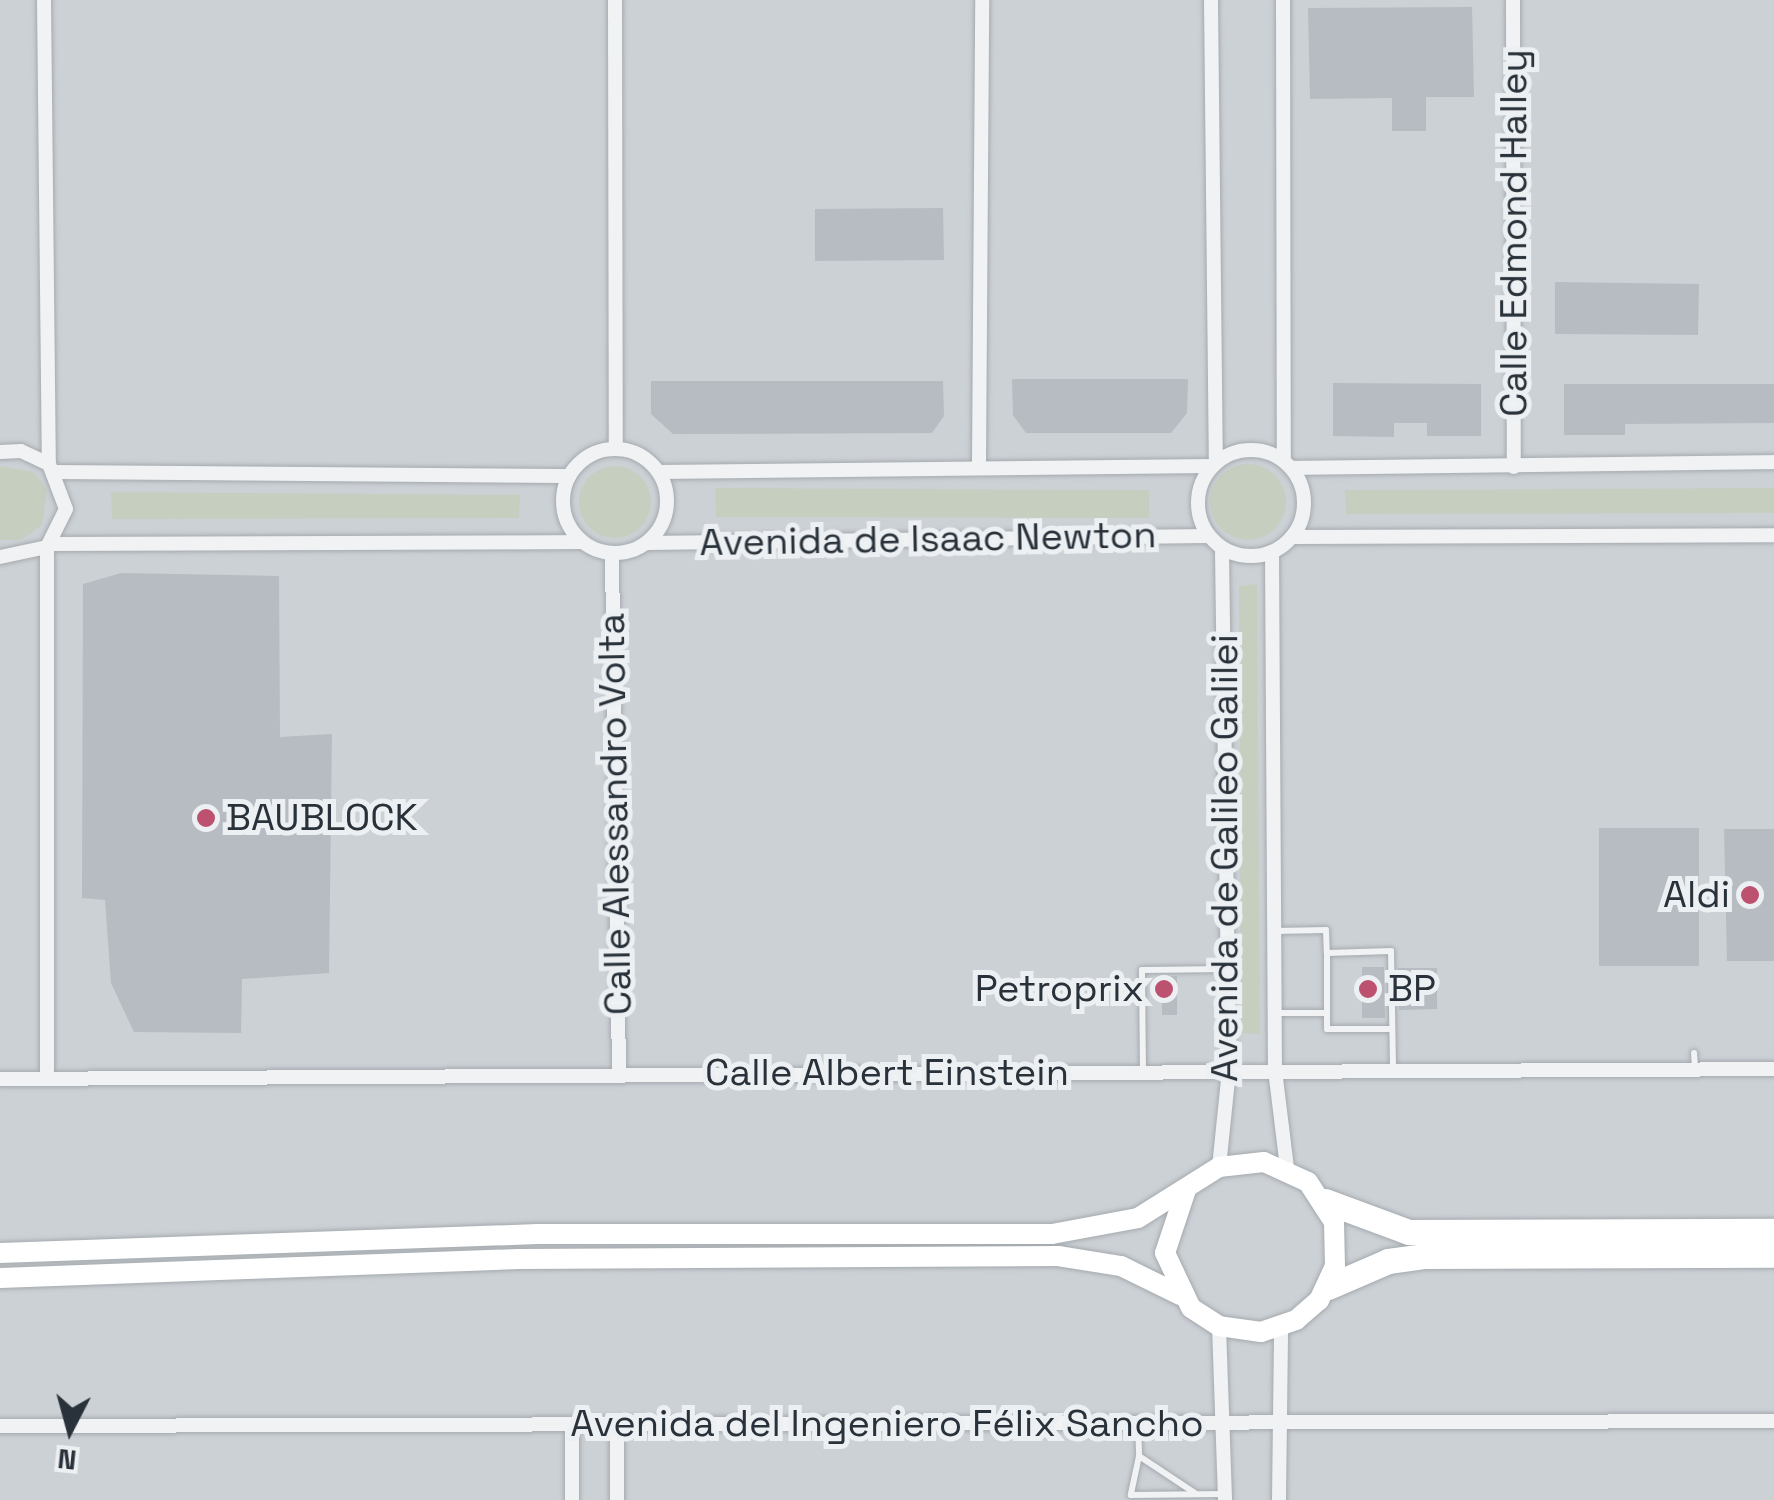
<!DOCTYPE html>
<meta charset="utf-8">
<style>
body{margin:0}
#map{position:relative;width:1774px;height:1500px;overflow:hidden;background:#dee2e5;font-family:"Space Grotesk",sans-serif}
div>[style]{position:absolute}
.built>*{inset:0;background:#ccd1d6}
.green>*{inset:0;background:#c6cec0}
.round{border-radius:50%}
.building>*{inset:0;background:#b6bcc1}
.roads{filter:drop-shadow(0 0 2px #a4aaae) drop-shadow(0 0 2px #a4aaae)}
.service>*{height:6px;margin:-3px;padding:0 3px;transform-origin:3px;border-radius:3px;background:#f0f2f4}
.minor>*{height:14px;margin:-7px;padding:0 7px;transform-origin:7px;border-radius:7px;background:#f0f2f4}
.minor>.ring{margin:-7px;padding:0;box-sizing:content-box;background:none;border:14px solid #f0f2f4;border-radius:50%}
.secondary>*{height:20px;margin:-10px;padding:0 10px;transform-origin:10px;border-radius:10px;background:#fff}
.motorway>*{height:25px;margin:-12.5px;padding:0 12.5px;transform-origin:12.5px;border-radius:12.5px;background:#fff}
.dots>*{width:28px;height:28px;translate:-50% -50%;box-sizing:border-box;border:5px solid #edf0f3;border-radius:50%}
span{translate:-50% -50%;white-space:nowrap;text-align:center;line-height:1.15;-webkit-text-stroke:10px #edf0f3;paint-order:stroke}
.street-label{font-size:38px;color:#29323a}
.poi-label{font-size:38px;color:#29323a}
.left{translate:0 -50%;text-align:left}
.right{translate:-100% -50%;text-align:right}
.north{position:absolute;left:20px;top:1380px;width:100px;height:100px;-webkit-text-stroke:8px #edf0f3;paint-order:stroke;rotate:186deg;font-size:28px;font-weight:700;line-height:40px;text-align:center;color:#29323a}
.north::after{content:'';display:block;margin:auto;width:35px;height:45px;background:#29323a;clip-path:polygon(50% 0,100% 100%,50% 72%,0 100%)}
</style>
<div id="map">
<div class="built">
<i style="clip-path:polygon(0 0,1774px 0,1774px 1500px,0 1500px)"></i>
</div>
<div class="green">
<i class="round" style="left:1210px;top:464px;width:76px;height:76px"></i>
<i class="round" style="left:579px;top:466px;width:72px;height:72px"></i>
<i style="clip-path:polygon(0 466px,34px 472px,47px 490px,42px 525px,21px 540px,0 540px)"></i>
<i style="clip-path:polygon(715px 488px,1149px 490px,1149px 518px,716px 517px)"></i>
<i style="clip-path:polygon(1774px 488px,1774px 513px,1346px 514px,1345px 490px)"></i>
<i style="clip-path:polygon(111px 492px,520px 495px,519px 518px,112px 519px)"></i>
<i style="clip-path:polygon(1257px 584px,1260px 1034px,1241px 1033px,1239px 586px)"></i>
</div>
<div class="building">
<i style="clip-path:polygon(1472px 7px,1474px 97px,1426px 97px,1426px 131px,1392px 131px,1392px 98px,1310px 99px,1308px 8px)"></i>
<i style="clip-path:polygon(943px 208px,944px 260px,815px 261px,815px 209px)"></i>
<i style="clip-path:polygon(1555px 282px,1699px 284px,1698px 335px,1555px 334px)"></i>
<i style="clip-path:polygon(1012px 379px,1188px 379px,1187px 413px,1171px 433px,1026px 433px,1013px 415px)"></i>
<i style="clip-path:polygon(651px 381px,943px 381px,944px 416px,932px 433px,673px 434px,651px 414px)"></i>
<i style="clip-path:polygon(1333px 383px,1481px 384px,1481px 436px,1427px 436px,1427px 423px,1394px 423px,1394px 437px,1333px 436px)"></i>
<i style="clip-path:polygon(1564px 384px,1774px 384px,1774px 423px,1625px 424px,1625px 435px,1564px 435px)"></i>
<i style="clip-path:polygon(121px 573px,279px 576px,280px 737px,332px 734px,329px 973px,242px 979px,241px 1033px,134px 1032px,111px 983px,105px 900px,82px 898px,83px 584px)"></i>
<i style="clip-path:polygon(1599px 828px,1699px 828px,1699px 966px,1599px 966px)"></i>
<i style="clip-path:polygon(1724px 829px,1774px 829px,1774px 961px,1727px 961px)"></i>
<i style="clip-path:polygon(1362px 967px,1384px 967px,1385px 1018px,1362px 1018px)"></i>
<i style="clip-path:polygon(1398px 968px,1437px 968px,1437px 1009px,1399px 1010px)"></i>
<i style="clip-path:polygon(1177px 976px,1177px 1015px,1162px 1015px,1162px 977px)"></i>
</div>
<div class="roads">
<div class="service">
<i style="left:1275px;top:931px;width:51px;rotate:-1.1deg"></i>
<i style="left:1326px;top:930px;width:23px;rotate:88deg"></i>
<i style="left:1276px;top:1013px;width:51px"></i>
<i style="left:1392px;top:1029px;width:65px;rotate:180deg"></i>
<i style="left:1327px;top:1029px;width:76px;rotate:-90deg"></i>
<i style="left:1327px;top:953px;width:64px;rotate:-1.8deg"></i>
<i style="left:1391px;top:951px;width:118px;rotate:89deg"></i>
<i style="left:1694px;top:1053px;width:15px;rotate:86deg"></i>
<i style="left:1143px;top:1070px;width:100px;rotate:-90.6deg"></i>
<i style="left:1142px;top:970px;width:85px;rotate:-0.7deg"></i>
<i style="left:1138px;top:1423px;width:33px;rotate:88deg"></i>
<i style="left:1139px;top:1456px;width:67px;rotate:33.5deg"></i>
<i style="left:1139px;top:1456px;width:40px;rotate:102deg"></i>
<i style="left:1131px;top:1495px;width:93px;rotate:-0.6deg"></i>
</div>
<div class="minor">
<i style="left:44px;top:0;width:464px;rotate:89.4deg"></i>
<i style="left:615px;top:0;width:448px;rotate:89.9deg"></i>
<i style="left:1211px;top:0;width:461px;rotate:89.4deg"></i>
<i style="left:1283px;top:0;width:460px;rotate:89.9deg"></i>
<i style="left:1513px;top:0;width:467px;rotate:89.9deg"></i>
<i class="ring" style="left:563px;top:449px;width:90px;height:90px"></i>
<i class="ring" style="left:1198px;top:450px;width:92px;height:92px"></i>
<i style="left:0;top:452px;width:21px;rotate:-3deg"></i>
<i style="left:21px;top:451px;width:31px;rotate:25deg"></i>
<i style="left:49px;top:464px;width:48px;rotate:69.3deg"></i>
<i style="left:66px;top:509px;width:42px;rotate:116.6deg"></i>
<i style="left:47px;top:547px;width:48px;rotate:168deg"></i>
<i style="left:979px;top:463px;width:463px;rotate:-89.6deg"></i>
<i style="left:1292px;top:468px;width:482px;rotate:-0.7deg"></i>
<i style="left:56px;top:472px;width:513px;rotate:0.45deg"></i>
<i style="left:659px;top:472px;width:553px;rotate:-0.62deg"></i>
<i style="left:1292px;top:537px;width:482px;rotate:-0.2deg"></i>
<i style="left:647px;top:543px;width:561px;rotate:-0.71deg"></i>
<i style="left:49px;top:544px;width:533px;rotate:-0.21deg"></i>
<i style="left:47px;top:547px;width:532px;rotate:90deg"></i>
<i style="left:1272px;top:552px;width:518px;rotate:89.67deg"></i>
<i style="left:1275px;top:1070px;width:99px;rotate:83deg"></i>
<i style="left:612px;top:554px;width:521px;rotate:89.23deg"></i>
<i style="left:0;top:1079px;width:1774px;rotate:-0.32deg"></i>
<i style="left:1219px;top:1167px;width:97px;rotate:-84.1deg"></i>
<i style="left:1229px;top:1071px;width:523px;rotate:-90.77deg"></i>
<i style="left:1219px;top:1326px;width:174px;rotate:88deg"></i>
<i style="left:0;top:1426px;width:1774px;rotate:-0.16deg"></i>
<i style="left:617px;top:1427px;width:73px;rotate:90deg"></i>
<i style="left:572px;top:1500px;width:73px;rotate:-90deg"></i>
<i style="left:1279px;top:1500px;width:173px;rotate:-89.3deg"></i>
</div>
<div class="secondary">
<i style="left:0;top:1253px;width:538px;rotate:-2.02deg"></i>
<i style="left:538px;top:1234px;width:514px"></i>
<i style="left:1052px;top:1234px;width:87px;rotate:-10.5deg"></i>
<i style="left:1138px;top:1218px;width:96px;rotate:-32.2deg"></i>
<i style="left:1219px;top:1167px;width:45px;rotate:-6.3deg"></i>
<i style="left:1264px;top:1162px;width:48px;rotate:24.4deg"></i>
<i style="left:1308px;top:1182px;width:48px;rotate:57deg"></i>
<i style="left:1334px;top:1222px;width:44px;rotate:88.7deg"></i>
<i style="left:1335px;top:1266px;width:38px;rotate:115deg"></i>
<i style="left:1319px;top:1300px;width:30px;rotate:139deg"></i>
<i style="left:1296px;top:1320px;width:37px;rotate:161deg"></i>
<i style="left:1261px;top:1332px;width:42px;rotate:-171.9deg"></i>
<i style="left:1219px;top:1326px;width:33px;rotate:-147deg"></i>
<i style="left:1191px;top:1308px;width:61px;rotate:-115.3deg"></i>
<i style="left:1165px;top:1253px;width:66px;rotate:-71.6deg"></i>
<i style="left:0;top:1278px;width:519px;rotate:-2.1deg"></i>
<i style="left:519px;top:1259px;width:539px;rotate:-0.32deg"></i>
<i style="left:1058px;top:1256px;width:64px;rotate:9deg"></i>
<i style="left:1121px;top:1266px;width:66px;rotate:26.2deg"></i>
</div>
<div class="motorway">
<i style="left:1325px;top:1201px;width:90px;rotate:20.3deg"></i>
<i style="left:1409px;top:1232px;width:365px;rotate:-0.2deg"></i>
<i style="left:1328px;top:1287px;width:65px;rotate:-23.4deg"></i>
<i style="left:1388px;top:1261px;width:34px;rotate:-8deg"></i>
<i style="left:1422px;top:1256px;width:352px;rotate:-0.2deg"></i>
</div>
</div>
<div class="dots">
<i style="left:206px;top:818px;background:#bc5170"></i>
<i style="left:1750px;top:895px;background:#bc5170"></i>
<i style="left:1164px;top:989px;background:#bc5170"></i>
<i style="left:1368px;top:989px;background:#bc5170"></i>
</div>
<div class="street-label">
<span style="left:1514px;top:233px;rotate:-90deg">Calle Edmond Halley</span>
<span style="left:928px;top:539px;rotate:-1deg">Avenida de Isaac Newton</span>
<span style="left:615px;top:814px;rotate:-91deg">Calle Alessandro Volta</span>
<span style="left:1225px;top:858px;rotate:-90deg">Avenida de Galileo Galilei</span>
<span style="left:887px;top:1073px">Calle Albert Einstein</span>
<span style="left:887px;top:1424px">Avenida del Ingeniero Félix Sancho</span>
</div>
<div class="poi-label">
<span class="left" style="left:226px;top:818px">BAUBLOCK</span>
<span class="right" style="left:1730px;top:895px">Aldi</span>
<span class="right" style="left:1144px;top:989px">Petroprix</span>
<span class="left" style="left:1388px;top:989px">BP</span>
</div>
<div class="north">N</div>
</div>
